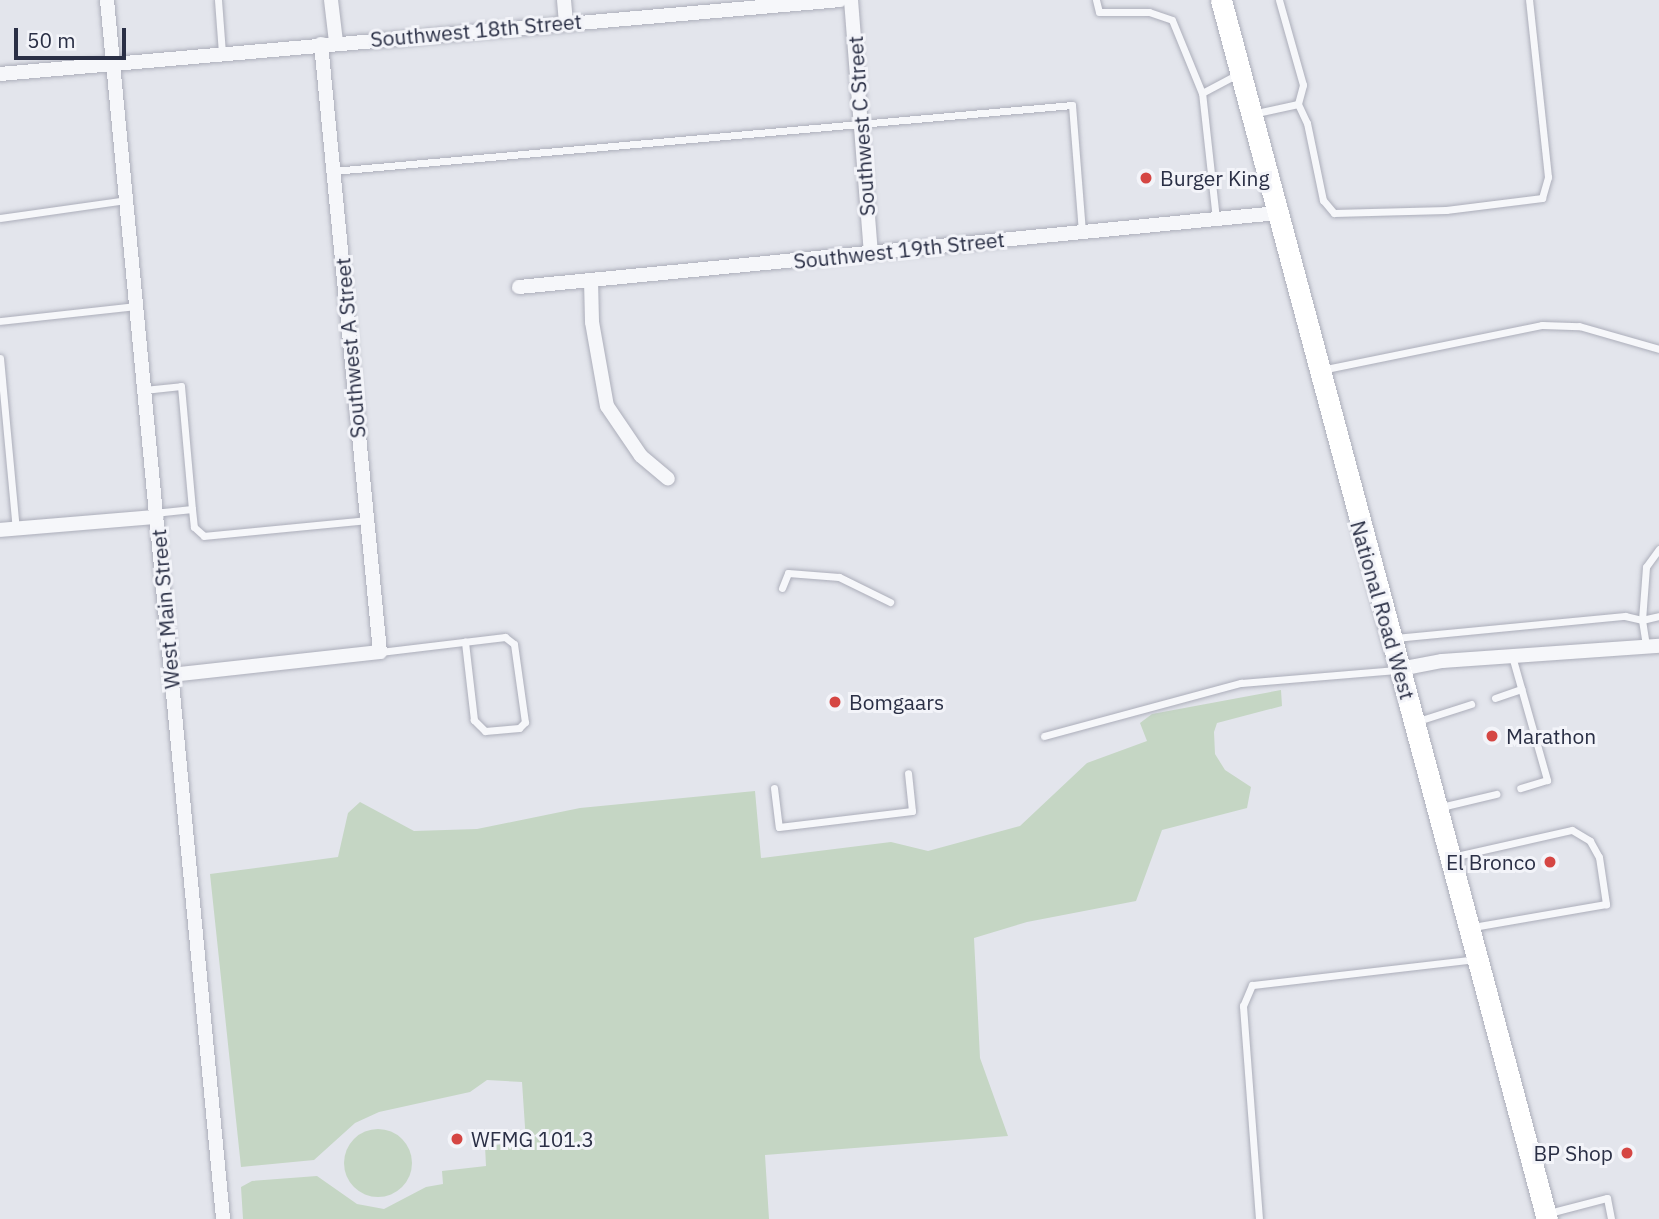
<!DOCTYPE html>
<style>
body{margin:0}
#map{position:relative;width:1659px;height:1219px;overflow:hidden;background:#e3e5ec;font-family:"IBM Plex Sans",sans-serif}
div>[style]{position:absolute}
.green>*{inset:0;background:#c5d6c4}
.round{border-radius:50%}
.roads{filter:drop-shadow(0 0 2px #acaeba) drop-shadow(0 0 2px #acaeba)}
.lane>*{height:7px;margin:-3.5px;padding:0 3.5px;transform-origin:3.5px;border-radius:3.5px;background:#f6f7fa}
.street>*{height:14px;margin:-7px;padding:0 7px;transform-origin:7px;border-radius:7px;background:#f6f7fa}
.primary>*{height:21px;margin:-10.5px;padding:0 10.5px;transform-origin:10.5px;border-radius:10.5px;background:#fff}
.dots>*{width:19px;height:19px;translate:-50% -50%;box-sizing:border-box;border:4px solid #f3f4f9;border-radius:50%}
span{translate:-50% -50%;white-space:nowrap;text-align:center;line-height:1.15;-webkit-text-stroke:6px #f3f4f9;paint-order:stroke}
.street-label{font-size:21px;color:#2a2f45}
.poi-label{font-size:21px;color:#2a2f45}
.left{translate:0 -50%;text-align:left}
.right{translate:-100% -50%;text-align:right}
.scale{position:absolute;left:14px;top:28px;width:112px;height:32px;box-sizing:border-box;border:4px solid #2a2f45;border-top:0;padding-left:9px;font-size:21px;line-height:24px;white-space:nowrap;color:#2a2f45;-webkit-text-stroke:5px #f3f4f9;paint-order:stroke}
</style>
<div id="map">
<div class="green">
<i style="clip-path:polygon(1281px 690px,1282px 706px,1217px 723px,1214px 732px,1215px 754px,1225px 770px,1251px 787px,1247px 808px,1162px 830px,1136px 901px,1027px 922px,974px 938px,980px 1058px,1008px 1136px,765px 1155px,769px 1219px,243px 1219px,241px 1187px,252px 1181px,317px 1176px,357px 1204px,384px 1209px,426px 1187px,443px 1184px,442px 1171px,486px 1166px,485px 1146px,526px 1142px,522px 1082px,487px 1080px,470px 1092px,379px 1112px,355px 1123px,314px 1160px,241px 1167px,210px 874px,338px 857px,348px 813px,360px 802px,414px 831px,477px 829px,580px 808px,755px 791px,761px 858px,891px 842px,928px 851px,1020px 826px,1087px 763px,1147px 741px,1140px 723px,1152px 714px)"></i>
<i class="round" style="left:344px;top:1129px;width:68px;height:68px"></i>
</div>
<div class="roads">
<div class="lane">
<i style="left:218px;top:0;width:53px;rotate:85.7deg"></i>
<i style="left:1096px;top:0;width:12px;rotate:76deg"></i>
<i style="left:1099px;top:12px;width:50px"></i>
<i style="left:1149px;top:12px;width:24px;rotate:19deg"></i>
<i style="left:1172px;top:20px;width:79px;rotate:67.7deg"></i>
<i style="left:1279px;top:0;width:88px;rotate:74.2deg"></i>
<i style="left:1303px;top:85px;width:20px;rotate:105deg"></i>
<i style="left:1252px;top:114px;width:47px;rotate:-12.3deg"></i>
<i style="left:1298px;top:104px;width:21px;rotate:65deg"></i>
<i style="left:1307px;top:123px;width:79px;rotate:78.3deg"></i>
<i style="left:1323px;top:200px;width:17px;rotate:50deg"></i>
<i style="left:1334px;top:213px;width:112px;rotate:-1.5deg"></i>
<i style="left:1446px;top:210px;width:97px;rotate:-7.1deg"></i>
<i style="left:1542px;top:198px;width:22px;rotate:-74deg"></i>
<i style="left:1548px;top:177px;width:178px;rotate:-96.1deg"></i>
<i style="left:333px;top:171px;width:742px;rotate:-5.1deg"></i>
<i style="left:1072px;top:105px;width:127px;rotate:85.5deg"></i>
<i style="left:0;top:218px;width:127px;rotate:-8.1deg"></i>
<i style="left:1216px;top:219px;width:127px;rotate:-96.3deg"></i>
<i style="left:1202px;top:93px;width:40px;rotate:-28deg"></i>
<i style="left:0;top:321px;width:136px;rotate:-6.3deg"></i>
<i style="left:0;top:358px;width:172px;rotate:84.7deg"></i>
<i style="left:1321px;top:370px;width:226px;rotate:-11.5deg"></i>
<i style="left:1542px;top:325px;width:37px;rotate:2deg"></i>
<i style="left:1579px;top:326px;width:83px;rotate:16deg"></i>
<i style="left:144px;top:390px;width:37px;rotate:-6deg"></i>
<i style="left:181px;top:386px;width:123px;rotate:84.9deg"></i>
<i style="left:192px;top:509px;width:36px;rotate:174deg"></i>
<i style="left:192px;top:509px;width:18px;rotate:84deg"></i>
<i style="left:194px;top:527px;width:13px;rotate:42deg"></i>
<i style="left:204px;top:536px;width:164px;rotate:-5.6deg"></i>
<i style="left:1659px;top:549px;width:22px;rotate:126deg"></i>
<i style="left:1646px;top:567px;width:53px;rotate:94.3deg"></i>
<i style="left:1642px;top:620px;width:17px;rotate:-13deg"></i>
<i style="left:782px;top:588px;width:16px;rotate:-68deg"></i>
<i style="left:788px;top:573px;width:51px;rotate:4.5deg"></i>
<i style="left:839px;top:577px;width:57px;rotate:26.1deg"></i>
<i style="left:1395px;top:638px;width:231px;rotate:-5.5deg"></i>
<i style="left:1625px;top:616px;width:17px;rotate:13deg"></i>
<i style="left:1642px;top:620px;width:26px;rotate:81deg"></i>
<i style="left:380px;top:652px;width:126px;rotate:-6.8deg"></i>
<i style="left:505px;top:637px;width:11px;rotate:38deg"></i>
<i style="left:514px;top:644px;width:79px;rotate:82deg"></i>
<i style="left:525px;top:722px;width:8px;rotate:135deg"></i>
<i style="left:519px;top:728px;width:34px;rotate:175deg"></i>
<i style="left:485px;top:731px;width:16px;rotate:-135deg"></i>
<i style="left:474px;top:720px;width:79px;rotate:-96.6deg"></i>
<i style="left:1512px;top:656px;width:129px;rotate:74.2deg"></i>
<i style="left:1547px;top:780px;width:28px;rotate:163deg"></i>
<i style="left:1495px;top:698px;width:28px;rotate:-19deg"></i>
<i style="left:1415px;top:722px;width:59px;rotate:-17.8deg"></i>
<i style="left:1044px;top:736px;width:204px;rotate:-15.1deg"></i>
<i style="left:1241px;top:683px;width:156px;rotate:-4.8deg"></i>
<i style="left:774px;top:788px;width:39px;rotate:83deg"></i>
<i style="left:779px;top:827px;width:134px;rotate:-6.9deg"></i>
<i style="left:912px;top:811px;width:38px;rotate:-96deg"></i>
<i style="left:1441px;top:807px;width:57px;rotate:-13.3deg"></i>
<i style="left:1452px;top:857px;width:123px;rotate:-12.7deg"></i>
<i style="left:1572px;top:830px;width:21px;rotate:31deg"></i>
<i style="left:1590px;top:841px;width:18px;rotate:61deg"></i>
<i style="left:1599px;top:857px;width:48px;rotate:81.5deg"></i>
<i style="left:1606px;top:904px;width:135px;rotate:170.2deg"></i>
<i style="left:1549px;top:1213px;width:60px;rotate:-14.5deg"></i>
<i style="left:1607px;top:1198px;width:21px;rotate:79deg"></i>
<i style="left:1259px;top:1219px;width:214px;rotate:-94.3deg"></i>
<i style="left:1243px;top:1006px;width:23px;rotate:-67deg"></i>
<i style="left:1252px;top:985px;width:226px;rotate:-6.6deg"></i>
</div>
<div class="street">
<i style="left:107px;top:0;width:1225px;rotate:84.56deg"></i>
<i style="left:331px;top:0;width:42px;rotate:83.2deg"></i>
<i style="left:564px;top:0;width:22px;rotate:85deg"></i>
<i style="left:851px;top:0;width:254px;rotate:85.5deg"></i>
<i style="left:0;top:74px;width:843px;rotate:-5.03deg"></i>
<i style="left:591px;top:280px;width:42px;rotate:88.6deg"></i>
<i style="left:592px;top:322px;width:85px;rotate:79.9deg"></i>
<i style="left:607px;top:406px;width:60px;rotate:55.8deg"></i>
<i style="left:641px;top:456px;width:35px;rotate:40deg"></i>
<i style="left:519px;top:287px;width:763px;rotate:-5.57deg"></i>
<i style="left:0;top:530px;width:157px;rotate:-4.8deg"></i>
<i style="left:1400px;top:669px;width:43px;rotate:-10.8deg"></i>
<i style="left:1442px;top:661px;width:218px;rotate:-4deg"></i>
<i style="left:171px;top:675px;width:210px;rotate:-6.3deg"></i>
<i style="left:380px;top:652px;width:611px;rotate:-95.54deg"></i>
</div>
<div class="primary">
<i style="left:1221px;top:0;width:1262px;rotate:75.03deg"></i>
</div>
</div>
<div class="dots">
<i style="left:1146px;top:178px;background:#d54643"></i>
<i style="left:835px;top:702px;background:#d54643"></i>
<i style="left:1492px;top:736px;background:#d54643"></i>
<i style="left:1550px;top:862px;background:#d54643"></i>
<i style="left:457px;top:1139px;background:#d54643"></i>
<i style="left:1627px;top:1153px;background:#d54643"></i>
</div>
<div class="street-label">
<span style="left:476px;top:30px;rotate:-5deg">Southwest 18th Street</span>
<span style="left:861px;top:126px;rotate:-94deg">Southwest C Street</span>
<span style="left:899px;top:250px;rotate:-6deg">Southwest 19th Street</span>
<span style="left:350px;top:348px;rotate:-95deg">Southwest A Street</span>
<span style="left:165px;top:609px;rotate:-95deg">West Main Street</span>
<span style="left:1383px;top:610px;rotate:74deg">National Road West</span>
</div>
<div class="poi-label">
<span class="left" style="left:1160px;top:178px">Burger King</span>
<span class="left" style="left:849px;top:702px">Bomgaars</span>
<span class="left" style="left:1506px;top:736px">Marathon</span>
<span class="right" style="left:1536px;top:862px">El Bronco</span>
<span class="left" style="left:471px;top:1139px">WFMG 101.3</span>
<span class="right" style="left:1613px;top:1153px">BP Shop</span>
</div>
<div class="scale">50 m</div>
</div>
